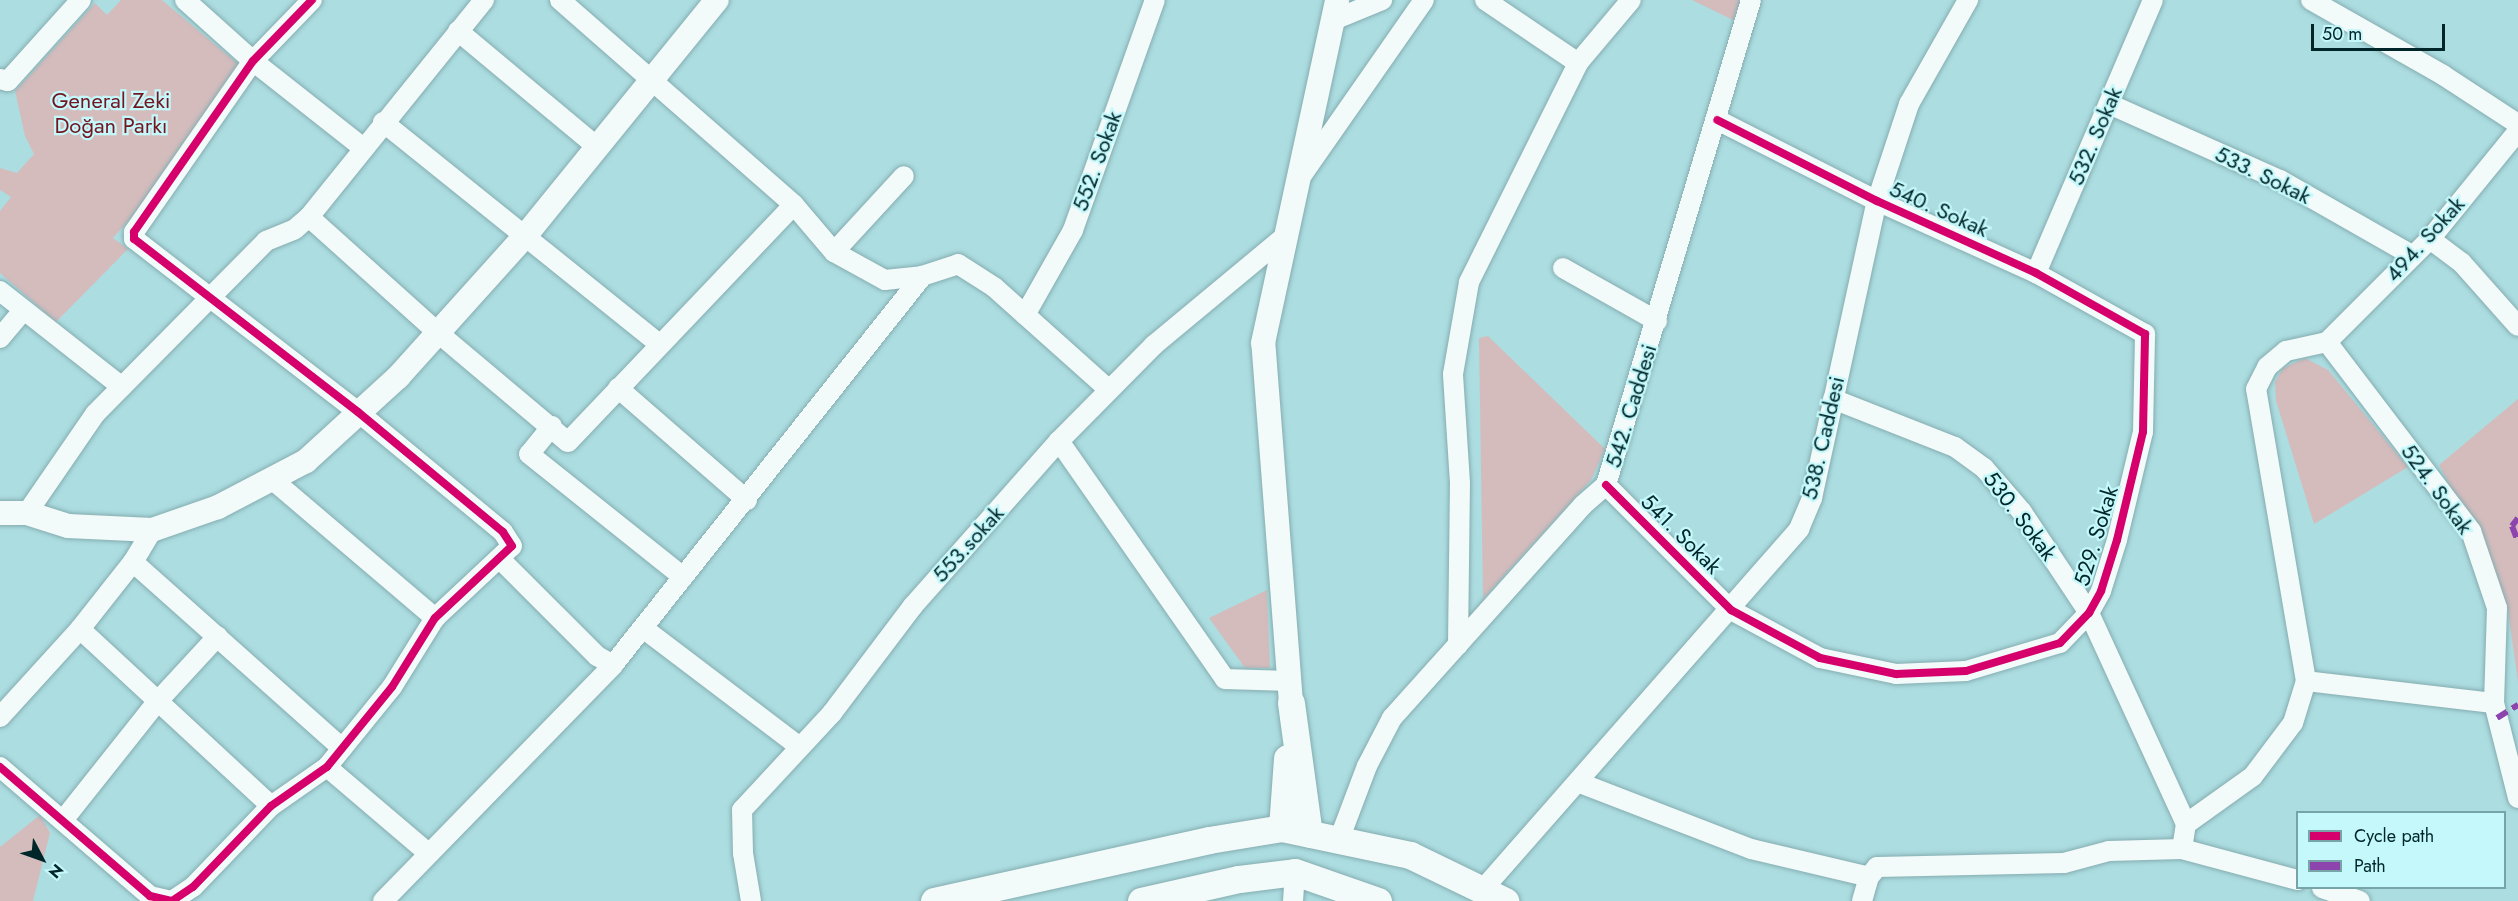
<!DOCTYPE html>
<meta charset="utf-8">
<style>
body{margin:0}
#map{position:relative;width:2518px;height:901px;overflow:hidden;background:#acdde1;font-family:Jost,sans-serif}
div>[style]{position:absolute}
.green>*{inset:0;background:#d4bcbd}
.roads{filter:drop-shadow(0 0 2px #85adb0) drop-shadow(0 0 2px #85adb0)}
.minor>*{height:20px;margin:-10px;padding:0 10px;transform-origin:10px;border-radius:10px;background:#f3fafa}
.tertiary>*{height:24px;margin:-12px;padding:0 12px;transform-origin:12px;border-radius:12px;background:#f3fafa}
.secondary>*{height:27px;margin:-13.5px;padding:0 13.5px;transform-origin:13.5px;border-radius:13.5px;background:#f3fafa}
.quiet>*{height:6px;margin-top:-3px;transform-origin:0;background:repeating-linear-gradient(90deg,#8e44ad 0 12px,transparent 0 18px)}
.cycleway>*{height:8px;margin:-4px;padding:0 4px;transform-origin:4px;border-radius:4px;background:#d6006c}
span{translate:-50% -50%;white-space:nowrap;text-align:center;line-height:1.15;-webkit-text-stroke:4.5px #c4f8fb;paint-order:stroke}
.park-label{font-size:22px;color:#741520}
.street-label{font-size:22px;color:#002629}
.legend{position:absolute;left:2296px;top:811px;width:210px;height:78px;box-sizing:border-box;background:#c4f8fb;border:2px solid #76a4a7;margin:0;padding:8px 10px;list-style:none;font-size:18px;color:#002629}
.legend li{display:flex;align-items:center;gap:12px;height:30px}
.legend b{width:30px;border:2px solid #76a4a7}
.north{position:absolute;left:12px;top:829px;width:60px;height:60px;-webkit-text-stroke:4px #c4f8fb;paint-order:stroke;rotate:131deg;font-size:16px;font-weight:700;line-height:24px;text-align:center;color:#002629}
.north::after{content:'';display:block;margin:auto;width:21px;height:27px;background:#002629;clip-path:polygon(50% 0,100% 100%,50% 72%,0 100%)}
.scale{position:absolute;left:2311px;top:24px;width:134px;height:27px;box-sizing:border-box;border:3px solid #002629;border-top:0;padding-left:8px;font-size:18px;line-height:21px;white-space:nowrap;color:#002629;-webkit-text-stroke:4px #c4f8fb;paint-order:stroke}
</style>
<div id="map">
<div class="green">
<i style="clip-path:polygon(121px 0,162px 0,255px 78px,113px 238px,128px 249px,56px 322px,0 273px,0 211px,11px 197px,0 190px,0 168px,17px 173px,34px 154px,25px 136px,15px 91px,95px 3px,107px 15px)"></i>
<i style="clip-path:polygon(1692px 0,1741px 0,1733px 20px)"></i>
<i style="clip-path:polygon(1488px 336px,1605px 449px,1591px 480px,1483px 599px,1479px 338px)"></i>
<i style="clip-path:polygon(2305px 358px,2328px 370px,2408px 467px,2314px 524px,2276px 401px,2275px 382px,2283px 368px)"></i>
<i style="clip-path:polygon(2518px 399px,2518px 682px,2508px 611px,2490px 562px,2439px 465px)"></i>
<i style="clip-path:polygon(1267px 590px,1270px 668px,1245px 668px,1209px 618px)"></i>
<i style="clip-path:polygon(40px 815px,50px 833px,33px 901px,0 901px,0 847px)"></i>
</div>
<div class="roads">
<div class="minor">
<i style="left:185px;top:0;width:91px;rotate:41.9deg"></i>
<i style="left:253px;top:61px;width:140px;rotate:38.3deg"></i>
<i style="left:560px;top:0;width:311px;rotate:41.2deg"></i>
<i style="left:794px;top:205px;width:62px;rotate:49.6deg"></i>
<i style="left:834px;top:252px;width:58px;rotate:28.8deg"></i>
<i style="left:885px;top:280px;width:37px;rotate:-6deg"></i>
<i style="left:922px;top:276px;width:38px;rotate:-18deg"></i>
<i style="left:958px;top:264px;width:43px;rotate:32.6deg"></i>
<i style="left:994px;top:287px;width:154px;rotate:41.8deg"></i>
<i style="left:1485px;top:0;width:112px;rotate:34.1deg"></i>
<i style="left:2311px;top:0;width:152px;rotate:29.6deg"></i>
<i style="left:2443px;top:75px;width:90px;rotate:33.2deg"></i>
<i style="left:1336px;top:19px;width:50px;rotate:-22.4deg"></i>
<i style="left:458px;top:31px;width:181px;rotate:39.8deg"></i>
<i style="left:0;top:79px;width:8px;rotate:14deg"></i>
<i style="left:8px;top:81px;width:109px;rotate:-48deg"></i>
<i style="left:2109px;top:104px;width:187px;rotate:24deg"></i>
<i style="left:2280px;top:180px;width:153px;rotate:29.7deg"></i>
<i style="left:383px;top:122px;width:354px;rotate:38.8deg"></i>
<i style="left:1302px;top:175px;width:213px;rotate:-55.1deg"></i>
<i style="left:309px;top:217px;width:171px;rotate:41.9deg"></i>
<i style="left:436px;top:331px;width:172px;rotate:40.1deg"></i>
<i style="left:568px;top:442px;width:327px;rotate:-46.4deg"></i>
<i style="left:2430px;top:239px;width:40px;rotate:37deg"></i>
<i style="left:2462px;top:263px;width:84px;rotate:48.4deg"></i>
<i style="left:834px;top:252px;width:103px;rotate:-47.4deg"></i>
<i style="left:1563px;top:268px;width:108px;rotate:29.4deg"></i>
<i style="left:2036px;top:273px;width:297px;rotate:-66.8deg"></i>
<i style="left:0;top:291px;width:155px;rotate:38.2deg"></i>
<i style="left:1025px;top:315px;width:98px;rotate:-60.5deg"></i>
<i style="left:1073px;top:230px;width:244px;rotate:-70.4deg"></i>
<i style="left:0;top:338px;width:34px;rotate:-50deg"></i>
<i style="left:2327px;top:342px;width:238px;rotate:52.7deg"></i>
<i style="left:2471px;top:531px;width:81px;rotate:71.3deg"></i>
<i style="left:2497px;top:608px;width:95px;rotate:91.8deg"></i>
<i style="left:2494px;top:703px;width:98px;rotate:75.8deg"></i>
<i style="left:2327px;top:342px;width:146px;rotate:-45deg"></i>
<i style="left:2430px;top:239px;width:139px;rotate:-50.8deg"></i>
<i style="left:618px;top:388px;width:171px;rotate:41deg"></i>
<i style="left:1833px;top:399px;width:131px;rotate:21.5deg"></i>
<i style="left:1955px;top:447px;width:36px;rotate:36deg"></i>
<i style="left:1984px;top:468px;width:58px;rotate:49.2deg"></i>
<i style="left:2022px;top:512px;width:121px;rotate:56.4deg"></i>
<i style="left:2089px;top:613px;width:232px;rotate:65.3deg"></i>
<i style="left:552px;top:426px;width:36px;rotate:129deg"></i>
<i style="left:529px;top:454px;width:197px;rotate:38.6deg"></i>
<i style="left:1059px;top:441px;width:290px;rotate:55.1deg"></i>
<i style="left:1225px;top:679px;width:64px;rotate:1.8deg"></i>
<i style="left:273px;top:480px;width:213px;rotate:40.4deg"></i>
<i style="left:1606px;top:485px;width:177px;rotate:45deg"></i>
<i style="left:1731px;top:610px;width:101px;rotate:28.3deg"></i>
<i style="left:1820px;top:658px;width:78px;rotate:11.9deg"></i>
<i style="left:1896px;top:674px;width:70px;rotate:-2.5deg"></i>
<i style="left:1966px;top:671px;width:98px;rotate:-16.6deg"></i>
<i style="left:2060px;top:643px;width:42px;rotate:-46deg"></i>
<i style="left:2089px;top:613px;width:25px;rotate:-61deg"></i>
<i style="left:2101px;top:591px;width:53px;rotate:-72.6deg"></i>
<i style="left:2117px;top:540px;width:111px;rotate:-76.5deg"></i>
<i style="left:2143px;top:432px;width:98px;rotate:-88.8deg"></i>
<i style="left:2145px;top:334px;width:125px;rotate:-150.8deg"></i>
<i style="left:2036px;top:273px;width:175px;rotate:-155.6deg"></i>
<i style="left:1877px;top:201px;width:179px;rotate:-153.1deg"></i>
<i style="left:27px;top:513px;width:120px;rotate:-55.5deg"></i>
<i style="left:95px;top:414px;width:243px;rotate:-45.3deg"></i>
<i style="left:266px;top:241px;width:31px;rotate:-22deg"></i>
<i style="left:295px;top:229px;width:18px;rotate:-41deg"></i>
<i style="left:309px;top:217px;width:279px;rotate:-51.1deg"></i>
<i style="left:501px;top:560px;width:136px;rotate:45deg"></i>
<i style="left:597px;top:656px;width:18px;rotate:29deg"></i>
<i style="left:133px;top:562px;width:280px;rotate:41.7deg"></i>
<i style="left:643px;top:628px;width:197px;rotate:37.2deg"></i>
<i style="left:80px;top:629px;width:260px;rotate:42.8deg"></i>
<i style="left:1458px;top:645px;width:162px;rotate:-89.3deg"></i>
<i style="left:1460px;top:483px;width:109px;rotate:-93.7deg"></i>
<i style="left:1453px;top:374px;width:93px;rotate:-80.1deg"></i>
<i style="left:1469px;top:282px;width:245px;rotate:-63.5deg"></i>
<i style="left:1578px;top:63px;width:82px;rotate:-49.9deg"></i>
<i style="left:2306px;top:681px;width:189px;rotate:6.7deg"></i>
<i style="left:0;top:717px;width:119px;rotate:-47.7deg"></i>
<i style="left:80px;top:629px;width:85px;rotate:-51.7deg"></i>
<i style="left:133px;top:562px;width:37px;rotate:-59deg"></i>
<i style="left:0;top:767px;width:198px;rotate:40.7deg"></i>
<i style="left:150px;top:896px;width:23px;rotate:13deg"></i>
<i style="left:172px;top:901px;width:25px;rotate:-34deg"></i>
<i style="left:193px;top:887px;width:112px;rotate:-46.1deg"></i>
<i style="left:271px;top:806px;width:68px;rotate:-34.9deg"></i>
<i style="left:327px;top:767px;width:103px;rotate:-50.9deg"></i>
<i style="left:392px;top:687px;width:81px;rotate:-58.1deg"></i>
<i style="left:435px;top:618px;width:105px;rotate:-43.1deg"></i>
<i style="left:512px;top:546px;width:17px;rotate:-123deg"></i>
<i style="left:503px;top:532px;width:188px;rotate:-140.4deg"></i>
<i style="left:358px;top:412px;width:283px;rotate:-142.3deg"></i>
<i style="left:134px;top:239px;width:7px;rotate:-90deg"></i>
<i style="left:134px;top:232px;width:208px;rotate:-55.2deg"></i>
<i style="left:253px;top:61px;width:85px;rotate:-46deg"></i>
<i style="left:327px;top:767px;width:131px;rotate:40.4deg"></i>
<i style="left:1580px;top:783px;width:183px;rotate:21.1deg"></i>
<i style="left:1751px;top:849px;width:121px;rotate:13.3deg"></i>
<i style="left:1869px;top:877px;width:13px;rotate:-51deg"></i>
<i style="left:1877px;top:867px;width:187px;rotate:-1.2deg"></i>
<i style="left:2064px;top:863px;width:47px;rotate:-14.9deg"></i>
<i style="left:2109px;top:851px;width:73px;rotate:-1.6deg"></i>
<i style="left:2182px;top:849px;width:25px;rotate:-81deg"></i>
<i style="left:2186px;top:824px;width:82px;rotate:-35.6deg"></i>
<i style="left:2253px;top:776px;width:66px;rotate:-53deg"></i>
<i style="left:2293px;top:723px;width:44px;rotate:-72.8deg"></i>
<i style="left:2306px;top:681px;width:296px;rotate:-99.7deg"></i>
<i style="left:2256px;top:389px;width:25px;rotate:-63deg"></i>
<i style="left:2267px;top:367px;width:25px;rotate:-40deg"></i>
<i style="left:2286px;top:351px;width:42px;rotate:-12.4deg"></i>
<i style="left:64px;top:819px;width:151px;rotate:-51.5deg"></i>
<i style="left:158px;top:701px;width:88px;rotate:-47.3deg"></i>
<i style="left:1339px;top:840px;width:79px;rotate:-69.3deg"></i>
<i style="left:1367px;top:766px;width:54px;rotate:-62.5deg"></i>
<i style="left:1392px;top:718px;width:286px;rotate:-48.1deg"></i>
<i style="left:1583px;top:505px;width:30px;rotate:-41deg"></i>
<i style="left:1606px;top:485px;width:506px;rotate:-73.35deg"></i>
<i style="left:2182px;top:849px;width:120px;rotate:15deg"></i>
<i style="left:1484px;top:888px;width:478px;rotate:-48.7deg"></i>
<i style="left:1799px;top:529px;width:34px;rotate:-67deg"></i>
<i style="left:1812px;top:498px;width:304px;rotate:-77.7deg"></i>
<i style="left:1877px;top:201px;width:102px;rotate:-71.7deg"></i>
<i style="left:1909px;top:104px;width:120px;rotate:-60.4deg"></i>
<i style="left:2322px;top:888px;width:40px;rotate:18.9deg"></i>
<i style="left:383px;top:901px;width:330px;rotate:-45.7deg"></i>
<i style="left:613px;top:665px;width:497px;rotate:-51.5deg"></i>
<i style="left:751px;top:901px;width:49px;rotate:-99.5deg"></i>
<i style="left:743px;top:853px;width:43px;rotate:-91.3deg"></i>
<i style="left:742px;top:810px;width:132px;rotate:-47.1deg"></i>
<i style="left:832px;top:713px;width:134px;rotate:-52.9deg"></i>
<i style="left:913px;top:606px;width:220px;rotate:-48.5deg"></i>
<i style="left:1059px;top:441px;width:135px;rotate:-45.3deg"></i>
<i style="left:1154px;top:345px;width:169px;rotate:-39.7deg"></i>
<i style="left:1293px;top:901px;width:29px;rotate:-86deg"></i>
<i style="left:1862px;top:901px;width:25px;rotate:-74deg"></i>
</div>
<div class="tertiary">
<i style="left:0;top:513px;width:27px"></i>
<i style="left:27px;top:513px;width:43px;rotate:17.6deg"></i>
<i style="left:68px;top:526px;width:84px;rotate:2.7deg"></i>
<i style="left:152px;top:530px;width:70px;rotate:-19.2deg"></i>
<i style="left:218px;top:507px;width:99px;rotate:-27.6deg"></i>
<i style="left:306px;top:461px;width:125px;rotate:-42.4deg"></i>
<i style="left:398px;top:377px;width:190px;rotate:-48deg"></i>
<i style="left:525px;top:236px;width:304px;rotate:-50.9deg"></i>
<i style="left:1291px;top:703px;width:361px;rotate:-94.4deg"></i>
<i style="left:1263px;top:343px;width:351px;rotate:-77.8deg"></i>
</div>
<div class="secondary">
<i style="left:1291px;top:703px;width:132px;rotate:82.2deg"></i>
<i style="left:1282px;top:828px;width:70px;rotate:-85.9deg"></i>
<i style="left:934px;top:901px;width:282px;rotate:-12.5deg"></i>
<i style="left:1209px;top:840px;width:74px;rotate:-9.3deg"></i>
<i style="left:1282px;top:828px;width:131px;rotate:11.9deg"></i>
<i style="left:1410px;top:855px;width:106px;rotate:25.8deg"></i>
<i style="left:1141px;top:901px;width:100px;rotate:-12.7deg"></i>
<i style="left:1239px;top:879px;width:56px;rotate:-7.1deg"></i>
<i style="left:1295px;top:872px;width:88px;rotate:19.3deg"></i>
</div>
</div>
<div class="quiet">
<i style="left:2518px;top:518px;width:10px;rotate:127deg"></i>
<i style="left:2512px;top:526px;width:17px;rotate:69deg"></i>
<i style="left:2497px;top:718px;width:25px;rotate:-32deg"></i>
</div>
<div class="cycleway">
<i style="left:1606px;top:485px;width:177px;rotate:45deg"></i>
<i style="left:1731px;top:610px;width:101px;rotate:28.3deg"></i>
<i style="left:1820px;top:658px;width:78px;rotate:11.9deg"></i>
<i style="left:1896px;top:674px;width:70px;rotate:-2.5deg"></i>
<i style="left:1966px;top:671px;width:98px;rotate:-16.6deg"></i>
<i style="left:2060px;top:643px;width:42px;rotate:-46deg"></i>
<i style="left:2089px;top:613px;width:25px;rotate:-61deg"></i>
<i style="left:2101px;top:591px;width:53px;rotate:-72.6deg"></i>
<i style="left:2117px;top:540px;width:111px;rotate:-76.5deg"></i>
<i style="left:2143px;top:432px;width:98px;rotate:-88.8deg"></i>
<i style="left:2145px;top:334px;width:125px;rotate:-150.8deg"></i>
<i style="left:2036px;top:273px;width:175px;rotate:-155.6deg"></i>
<i style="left:1877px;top:201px;width:179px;rotate:-153.1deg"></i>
<i style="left:0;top:767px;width:198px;rotate:40.7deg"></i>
<i style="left:150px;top:896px;width:23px;rotate:13deg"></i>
<i style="left:172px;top:901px;width:25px;rotate:-34deg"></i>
<i style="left:193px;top:887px;width:112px;rotate:-46.1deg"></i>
<i style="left:271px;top:806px;width:68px;rotate:-34.9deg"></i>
<i style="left:327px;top:767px;width:103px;rotate:-50.9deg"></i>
<i style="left:392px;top:687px;width:81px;rotate:-58.1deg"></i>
<i style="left:435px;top:618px;width:105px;rotate:-43.1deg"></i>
<i style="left:512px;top:546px;width:17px;rotate:-123deg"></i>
<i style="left:503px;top:532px;width:188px;rotate:-140.4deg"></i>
<i style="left:358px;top:412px;width:283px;rotate:-142.3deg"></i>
<i style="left:134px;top:239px;width:7px;rotate:-90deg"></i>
<i style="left:134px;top:232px;width:208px;rotate:-55.2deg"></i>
<i style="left:253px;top:61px;width:85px;rotate:-46deg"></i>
</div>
<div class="park-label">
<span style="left:111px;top:113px">General Zeki<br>Doğan Parkı</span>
</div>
<div class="street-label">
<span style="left:2095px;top:136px;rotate:-67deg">532. Sokak</span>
<span style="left:1097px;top:161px;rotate:-70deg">552. Sokak</span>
<span style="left:2263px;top:175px;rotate:26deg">533. Sokak</span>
<span style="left:1939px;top:209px;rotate:24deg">540. Sokak</span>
<span style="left:2425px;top:239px;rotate:-48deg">494. Sokak</span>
<span style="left:1631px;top:406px;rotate:-73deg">542. Caddesi</span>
<span style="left:1823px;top:438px;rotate:-77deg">538. Caddesi</span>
<span style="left:2437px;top:489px;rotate:54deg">524. Sokak</span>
<span style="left:2020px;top:516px;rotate:53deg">530. Sokak</span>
<span style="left:1681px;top:534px;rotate:45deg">541. Sokak</span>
<span style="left:2096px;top:536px;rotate:-73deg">529. Sokak</span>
<span style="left:968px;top:544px;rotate:-48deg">553.sokak</span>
</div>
<ul class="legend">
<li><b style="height:8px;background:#d6006c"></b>Cycle path</li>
<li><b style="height:8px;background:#8e44ad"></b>Path</li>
</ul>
<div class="north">N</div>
<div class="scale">50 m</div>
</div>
